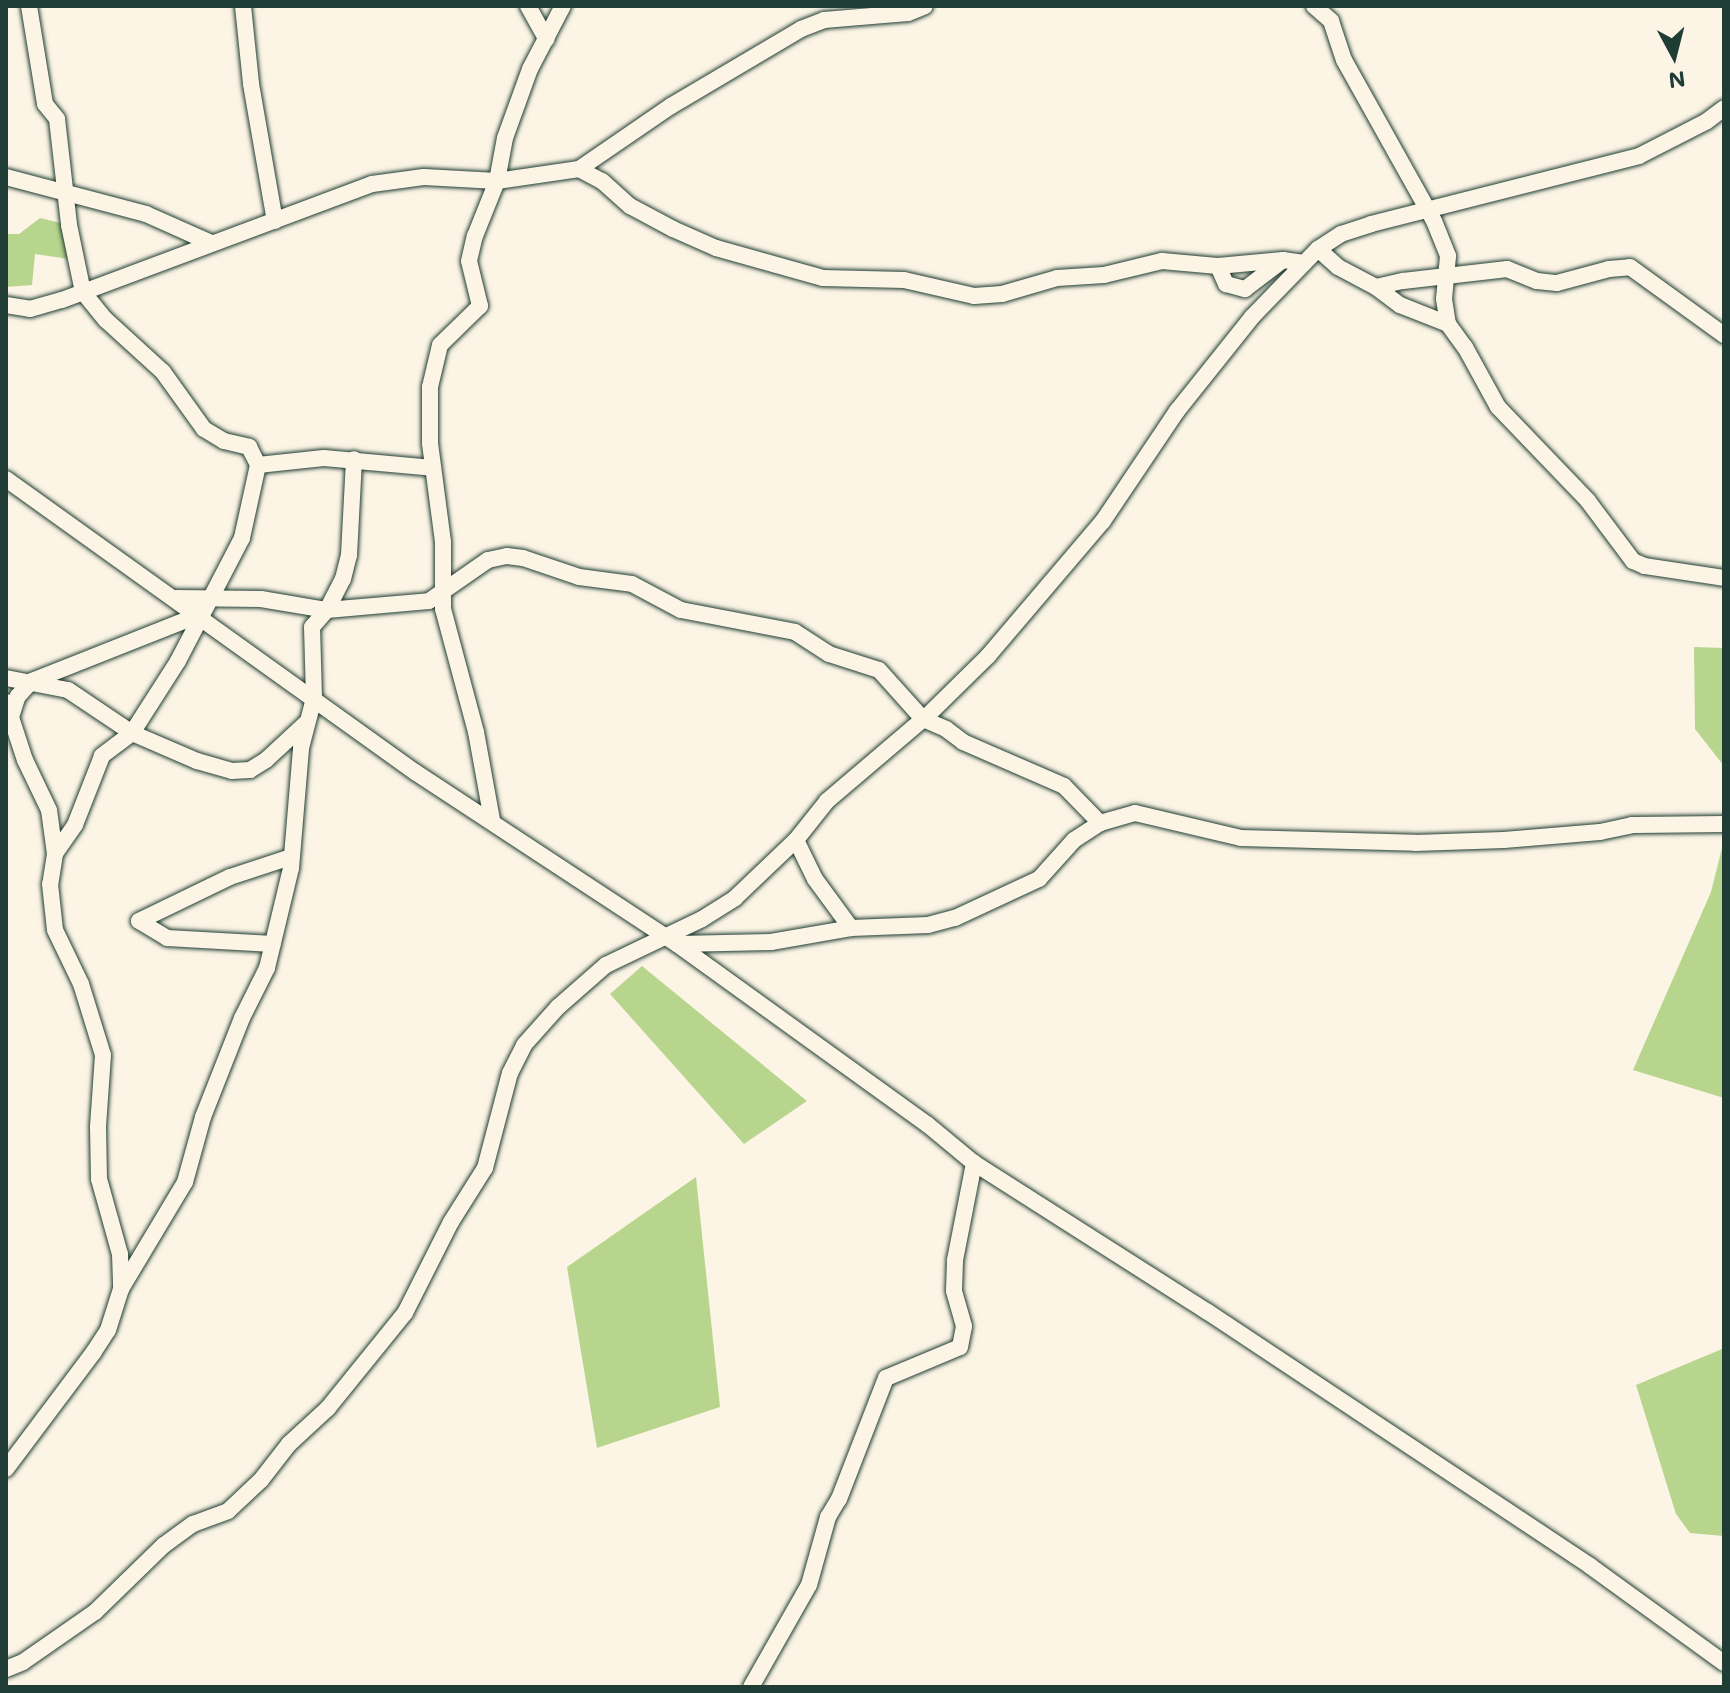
<!DOCTYPE html>
<style>
body{margin:0}
#map{position:relative;width:1730px;height:1693px;overflow:hidden;background:#fcf5e5;font-family:Mali,sans-serif}
div>[style]{position:absolute}
.green>*{inset:0;background:#b8d58e}
.roads{filter:drop-shadow(0 0 2px #1f3d34) drop-shadow(0 0 2px #1f3d34)}
.minor>*{height:16px;margin:-8px;padding:0 8px;transform-origin:8px;border-radius:8px;background:#fcf5e5}
span{translate:-50% -50%;white-space:nowrap;text-align:center;line-height:1.15;-webkit-text-stroke:7px #fcf5e5;paint-order:stroke}
.frame{position:absolute;inset:0;border:8px solid #1f3d34;pointer-events:none}
.north{position:absolute;left:1634px;top:16px;width:80px;height:80px;-webkit-text-stroke:6px #fcf5e5;paint-order:stroke;rotate:173deg;font-size:22px;font-weight:700;line-height:32px;text-align:center;color:#1f3d34}
.north::after{content:'';display:block;margin:auto;width:28px;height:36px;background:#1f3d34;clip-path:polygon(50% 0,100% 100%,50% 72%,0 100%)}
</style>
<div id="map">
<div class="green">
<i style="clip-path:polygon(40px 218px,69px 225px,76px 260px,35px 254px,32px 285px,6px 287px,6px 234px,19px 234px)"></i>
<i style="clip-path:polygon(1694px 647px,1724px 648px,1724px 766px,1695px 729px)"></i>
<i style="clip-path:polygon(1724px 840px,1724px 1098px,1633px 1070px,1711px 892px)"></i>
<i style="clip-path:polygon(642px 966px,807px 1101px,744px 1144px,610px 994px)"></i>
<i style="clip-path:polygon(696px 1177px,720px 1407px,597px 1448px,567px 1267px)"></i>
<i style="clip-path:polygon(1722px 1349px,1724px 1353px,1724px 1536px,1690px 1533px,1676px 1514px,1636px 1385px)"></i>
</div>
<div class="roads">
<div class="minor">
<i style="left:29px;top:6px;width:99px;rotate:80.7deg"></i>
<i style="left:45px;top:104px;width:19px;rotate:51deg"></i>
<i style="left:57px;top:119px;width:107px;rotate:83.5deg"></i>
<i style="left:69px;top:225px;width:68px;rotate:78.2deg"></i>
<i style="left:83px;top:292px;width:36px;rotate:51deg"></i>
<i style="left:106px;top:320px;width:77px;rotate:42.4deg"></i>
<i style="left:163px;top:372px;width:70px;rotate:54.3deg"></i>
<i style="left:204px;top:429px;width:23px;rotate:31deg"></i>
<i style="left:224px;top:441px;width:26px;rotate:13deg"></i>
<i style="left:249px;top:447px;width:20px;rotate:63deg"></i>
<i style="left:258px;top:465px;width:75px;rotate:102.4deg"></i>
<i style="left:242px;top:538px;width:139px;rotate:117.5deg"></i>
<i style="left:178px;top:661px;width:85px;rotate:122.6deg"></i>
<i style="left:132px;top:733px;width:38px;rotate:143deg"></i>
<i style="left:102px;top:756px;width:74px;rotate:111.4deg"></i>
<i style="left:75px;top:825px;width:35px;rotate:125deg"></i>
<i style="left:243px;top:6px;width:78px;rotate:84.1deg"></i>
<i style="left:251px;top:84px;width:139px;rotate:80.1deg"></i>
<i style="left:528px;top:6px;width:38px;rotate:61deg"></i>
<i style="left:1314px;top:6px;width:23px;rotate:41deg"></i>
<i style="left:1331px;top:21px;width:41px;rotate:71.6deg"></i>
<i style="left:1344px;top:60px;width:184px;rotate:60.8deg"></i>
<i style="left:1434px;top:221px;width:38px;rotate:68deg"></i>
<i style="left:1448px;top:256px;width:43px;rotate:95.3deg"></i>
<i style="left:1444px;top:299px;width:25px;rotate:81deg"></i>
<i style="left:579px;top:169px;width:26px;rotate:28deg"></i>
<i style="left:602px;top:181px;width:38px;rotate:42deg"></i>
<i style="left:630px;top:206px;width:49px;rotate:28.1deg"></i>
<i style="left:673px;top:229px;width:47px;rotate:23.8deg"></i>
<i style="left:716px;top:248px;width:111px;rotate:15.7deg"></i>
<i style="left:823px;top:278px;width:81px;rotate:1.4deg"></i>
<i style="left:904px;top:280px;width:72px;rotate:12.9deg"></i>
<i style="left:974px;top:296px;width:28px;rotate:-4deg"></i>
<i style="left:1002px;top:294px;width:57px;rotate:-16.2deg"></i>
<i style="left:1057px;top:278px;width:47px;rotate:-3.7deg"></i>
<i style="left:1104px;top:275px;width:60px;rotate:-13.6deg"></i>
<i style="left:1162px;top:261px;width:56px;rotate:5.1deg"></i>
<i style="left:1218px;top:266px;width:65px;rotate:-5.3deg"></i>
<i style="left:1283px;top:260px;width:21px;rotate:8deg"></i>
<i style="left:6px;top:177px;width:145px;rotate:14.8deg"></i>
<i style="left:146px;top:214px;width:71px;rotate:24deg"></i>
<i style="left:1318px;top:249px;width:27px;rotate:42deg"></i>
<i style="left:1338px;top:267px;width:43px;rotate:27.8deg"></i>
<i style="left:1376px;top:287px;width:30px;rotate:37deg"></i>
<i style="left:1400px;top:305px;width:52px;rotate:21.6deg"></i>
<i style="left:1448px;top:324px;width:29px;rotate:54deg"></i>
<i style="left:1465px;top:347px;width:68px;rotate:61.2deg"></i>
<i style="left:1498px;top:407px;width:130px;rotate:46.2deg"></i>
<i style="left:1588px;top:501px;width:75px;rotate:53.1deg"></i>
<i style="left:1633px;top:561px;width:13px;rotate:23deg"></i>
<i style="left:1645px;top:566px;width:80px;rotate:8.6deg"></i>
<i style="left:1218px;top:266px;width:20px;rotate:66deg"></i>
<i style="left:1226px;top:284px;width:20px;rotate:15deg"></i>
<i style="left:1245px;top:289px;width:48px;rotate:-37.3deg"></i>
<i style="left:1376px;top:287px;width:28px;rotate:-13deg"></i>
<i style="left:1403px;top:281px;width:105px;rotate:-6.6deg"></i>
<i style="left:1507px;top:269px;width:32px;rotate:22deg"></i>
<i style="left:1537px;top:281px;width:20px;rotate:6deg"></i>
<i style="left:1557px;top:283px;width:54px;rotate:-15.1deg"></i>
<i style="left:1609px;top:269px;width:21px;rotate:-5deg"></i>
<i style="left:1630px;top:267px;width:116px;rotate:35.9deg"></i>
<i style="left:6px;top:305px;width:24px;rotate:9deg"></i>
<i style="left:30px;top:309px;width:33px;rotate:-16deg"></i>
<i style="left:62px;top:300px;width:331px;rotate:-20.5deg"></i>
<i style="left:372px;top:184px;width:52px;rotate:-7.7deg"></i>
<i style="left:424px;top:177px;width:73px;rotate:3.1deg"></i>
<i style="left:497px;top:181px;width:83px;rotate:-8.3deg"></i>
<i style="left:579px;top:169px;width:112px;rotate:-34.4deg"></i>
<i style="left:671px;top:106px;width:151px;rotate:-30.6deg"></i>
<i style="left:801px;top:29px;width:25px;rotate:-21deg"></i>
<i style="left:824px;top:20px;width:84px;rotate:-4.8deg"></i>
<i style="left:908px;top:13px;width:18px;rotate:-22deg"></i>
<i style="left:258px;top:465px;width:66px;rotate:-6.1deg"></i>
<i style="left:324px;top:458px;width:109px;rotate:5.2deg"></i>
<i style="left:6px;top:479px;width:503px;rotate:35.62deg"></i>
<i style="left:415px;top:772px;width:313px;rotate:33.3deg"></i>
<i style="left:677px;top:944px;width:309px;rotate:35.8deg"></i>
<i style="left:928px;top:1125px;width:60px;rotate:39.6deg"></i>
<i style="left:974px;top:1163px;width:277px;rotate:32.5deg"></i>
<i style="left:1208px;top:1312px;width:459px;rotate:33.6deg"></i>
<i style="left:1590px;top:1566px;width:165px;rotate:35.9deg"></i>
<i style="left:176px;top:598px;width:85px;rotate:0.7deg"></i>
<i style="left:261px;top:599px;width:67px;rotate:9.5deg"></i>
<i style="left:327px;top:610px;width:102px;rotate:-5deg"></i>
<i style="left:429px;top:601px;width:72px;rotate:-34.8deg"></i>
<i style="left:488px;top:560px;width:19px;rotate:-12deg"></i>
<i style="left:507px;top:556px;width:16px;rotate:7deg"></i>
<i style="left:523px;top:558px;width:59px;rotate:18.7deg"></i>
<i style="left:579px;top:577px;width:53px;rotate:7.5deg"></i>
<i style="left:632px;top:584px;width:55px;rotate:28deg"></i>
<i style="left:681px;top:610px;width:116px;rotate:10.9deg"></i>
<i style="left:795px;top:632px;width:40px;rotate:32.9deg"></i>
<i style="left:829px;top:654px;width:52px;rotate:17.7deg"></i>
<i style="left:879px;top:670px;width:66px;rotate:48.1deg"></i>
<i style="left:923px;top:719px;width:25px;rotate:23deg"></i>
<i style="left:946px;top:729px;width:21px;rotate:37deg"></i>
<i style="left:963px;top:742px;width:110px;rotate:23.5deg"></i>
<i style="left:1064px;top:786px;width:52px;rotate:45.8deg"></i>
<i style="left:6px;top:678px;width:63px;rotate:11deg"></i>
<i style="left:68px;top:690px;width:77px;rotate:33.9deg"></i>
<i style="left:132px;top:733px;width:71px;rotate:23.3deg"></i>
<i style="left:197px;top:761px;width:36px;rotate:16deg"></i>
<i style="left:232px;top:771px;width:18px;rotate:-3deg"></i>
<i style="left:250px;top:770px;width:19px;rotate:-32deg"></i>
<i style="left:266px;top:760px;width:54px;rotate:-42.8deg"></i>
<i style="left:6px;top:702px;width:61px;rotate:71.9deg"></i>
<i style="left:25px;top:760px;width:55px;rotate:64.4deg"></i>
<i style="left:49px;top:810px;width:44px;rotate:82.2deg"></i>
<i style="left:55px;top:854px;width:30px;rotate:99deg"></i>
<i style="left:50px;top:884px;width:46px;rotate:83.8deg"></i>
<i style="left:55px;top:930px;width:60px;rotate:64.3deg"></i>
<i style="left:81px;top:984px;width:74px;rotate:72.8deg"></i>
<i style="left:103px;top:1055px;width:72px;rotate:94deg"></i>
<i style="left:98px;top:1127px;width:52px;rotate:88.9deg"></i>
<i style="left:99px;top:1179px;width:78px;rotate:74.4deg"></i>
<i style="left:120px;top:1254px;width:35px;rotate:88deg"></i>
<i style="left:121px;top:1289px;width:43px;rotate:107.6deg"></i>
<i style="left:108px;top:1330px;width:27px;rotate:123deg"></i>
<i style="left:93px;top:1353px;width:145px;rotate:126.9deg"></i>
<i style="left:10px;top:720px;width:25px;rotate:-72deg"></i>
<i style="left:18px;top:696px;width:21px;rotate:-47deg"></i>
<i style="left:32px;top:681px;width:180px;rotate:-21.6deg"></i>
<i style="left:492px;top:820px;width:89px;rotate:-100.3deg"></i>
<i style="left:476px;top:732px;width:127px;rotate:-105deg"></i>
<i style="left:443px;top:609px;width:67px;rotate:-90deg"></i>
<i style="left:443px;top:542px;width:100px;rotate:-97.5deg"></i>
<i style="left:430px;top:443px;width:56px;rotate:-90deg"></i>
<i style="left:430px;top:387px;width:43px;rotate:-76.6deg"></i>
<i style="left:440px;top:345px;width:56px;rotate:-44.3deg"></i>
<i style="left:480px;top:306px;width:46px;rotate:-103.7deg"></i>
<i style="left:469px;top:261px;width:26px;rotate:-77deg"></i>
<i style="left:475px;top:236px;width:59px;rotate:-68.2deg"></i>
<i style="left:497px;top:181px;width:44px;rotate:-79.5deg"></i>
<i style="left:505px;top:138px;width:73px;rotate:-70.1deg"></i>
<i style="left:530px;top:69px;width:71px;rotate:-62.4deg"></i>
<i style="left:796px;top:840px;width:43px;rotate:64deg"></i>
<i style="left:815px;top:879px;width:61px;rotate:53.7deg"></i>
<i style="left:139px;top:921px;width:101px;rotate:-25.8deg"></i>
<i style="left:230px;top:877px;width:64px;rotate:-18.2deg"></i>
<i style="left:139px;top:921px;width:33px;rotate:31deg"></i>
<i style="left:167px;top:938px;width:106px;rotate:3.2deg"></i>
<i style="left:677px;top:944px;width:94px;rotate:-1.2deg"></i>
<i style="left:771px;top:942px;width:81px;rotate:-9.9deg"></i>
<i style="left:851px;top:928px;width:77px;rotate:-2.2deg"></i>
<i style="left:928px;top:925px;width:28px;rotate:-15deg"></i>
<i style="left:955px;top:918px;width:93px;rotate:-24.9deg"></i>
<i style="left:1039px;top:879px;width:52px;rotate:-48.1deg"></i>
<i style="left:1074px;top:840px;width:31px;rotate:-33deg"></i>
<i style="left:1100px;top:823px;width:36px;rotate:-16deg"></i>
<i style="left:1135px;top:813px;width:109px;rotate:13.3deg"></i>
<i style="left:1241px;top:838px;width:174px;rotate:1.6deg"></i>
<i style="left:1415px;top:843px;width:89px;rotate:-1.9deg"></i>
<i style="left:1504px;top:840px;width:96px;rotate:-4.8deg"></i>
<i style="left:1600px;top:832px;width:33px;rotate:-12deg"></i>
<i style="left:1632px;top:825px;width:92px;rotate:-0.6deg"></i>
<i style="left:121px;top:1289px;width:125px;rotate:-59.1deg"></i>
<i style="left:185px;top:1182px;width:67px;rotate:-74.5deg"></i>
<i style="left:203px;top:1117px;width:106px;rotate:-68.5deg"></i>
<i style="left:242px;top:1018px;width:56px;rotate:-63.4deg"></i>
<i style="left:267px;top:968px;width:103px;rotate:-76.5deg"></i>
<i style="left:291px;top:868px;width:120px;rotate:-85.2deg"></i>
<i style="left:301px;top:748px;width:52px;rotate:-75.4deg"></i>
<i style="left:314px;top:698px;width:71px;rotate:-91.6deg"></i>
<i style="left:312px;top:627px;width:23px;rotate:-49deg"></i>
<i style="left:327px;top:610px;width:35px;rotate:-63deg"></i>
<i style="left:343px;top:579px;width:25px;rotate:-76deg"></i>
<i style="left:349px;top:555px;width:96px;rotate:-87deg"></i>
<i style="left:6px;top:1669px;width:18px;rotate:-22deg"></i>
<i style="left:23px;top:1662px;width:88px;rotate:-34.8deg"></i>
<i style="left:95px;top:1612px;width:96px;rotate:-44.2deg"></i>
<i style="left:164px;top:1545px;width:36px;rotate:-36deg"></i>
<i style="left:193px;top:1524px;width:37px;rotate:-20deg"></i>
<i style="left:228px;top:1511px;width:45px;rotate:-43.2deg"></i>
<i style="left:261px;top:1480px;width:46px;rotate:-52.1deg"></i>
<i style="left:289px;top:1444px;width:53px;rotate:-42.7deg"></i>
<i style="left:328px;top:1408px;width:122px;rotate:-51deg"></i>
<i style="left:405px;top:1313px;width:102px;rotate:-63.2deg"></i>
<i style="left:451px;top:1222px;width:64px;rotate:-57.8deg"></i>
<i style="left:485px;top:1168px;width:98px;rotate:-75.3deg"></i>
<i style="left:510px;top:1073px;width:31px;rotate:-63deg"></i>
<i style="left:524px;top:1045px;width:51px;rotate:-48.2deg"></i>
<i style="left:558px;top:1007px;width:64px;rotate:-41.2deg"></i>
<i style="left:606px;top:965px;width:106px;rotate:-25.6deg"></i>
<i style="left:702px;top:919px;width:39px;rotate:-32deg"></i>
<i style="left:735px;top:898px;width:84px;rotate:-43.6deg"></i>
<i style="left:796px;top:840px;width:50px;rotate:-51.5deg"></i>
<i style="left:827px;top:801px;width:131px;rotate:-40.4deg"></i>
<i style="left:927px;top:716px;width:86px;rotate:-44.5deg"></i>
<i style="left:988px;top:656px;width:177px;rotate:-49.6deg"></i>
<i style="left:1103px;top:521px;width:133px;rotate:-56.1deg"></i>
<i style="left:1177px;top:411px;width:120px;rotate:-51.4deg"></i>
<i style="left:1252px;top:317px;width:95px;rotate:-45.9deg"></i>
<i style="left:1318px;top:249px;width:27px;rotate:-33deg"></i>
<i style="left:1341px;top:234px;width:32px;rotate:-18deg"></i>
<i style="left:1371px;top:224px;width:276px;rotate:-14.2deg"></i>
<i style="left:1639px;top:156px;width:76px;rotate:-27.2deg"></i>
<i style="left:1707px;top:121px;width:21px;rotate:-37deg"></i>
<i style="left:751px;top:1687px;width:117px;rotate:-60.4deg"></i>
<i style="left:809px;top:1585px;width:71px;rotate:-74.4deg"></i>
<i style="left:828px;top:1517px;width:21px;rotate:-59deg"></i>
<i style="left:839px;top:1499px;width:130px;rotate:-68.8deg"></i>
<i style="left:886px;top:1378px;width:80px;rotate:-22.7deg"></i>
<i style="left:960px;top:1347px;width:21px;rotate:-79deg"></i>
<i style="left:964px;top:1326px;width:37px;rotate:-106deg"></i>
<i style="left:954px;top:1290px;width:30px;rotate:-88deg"></i>
<i style="left:955px;top:1260px;width:99px;rotate:-78.9deg"></i>
</div>
</div>
<div class="frame"></div>
<div class="north">N</div>
</div>
